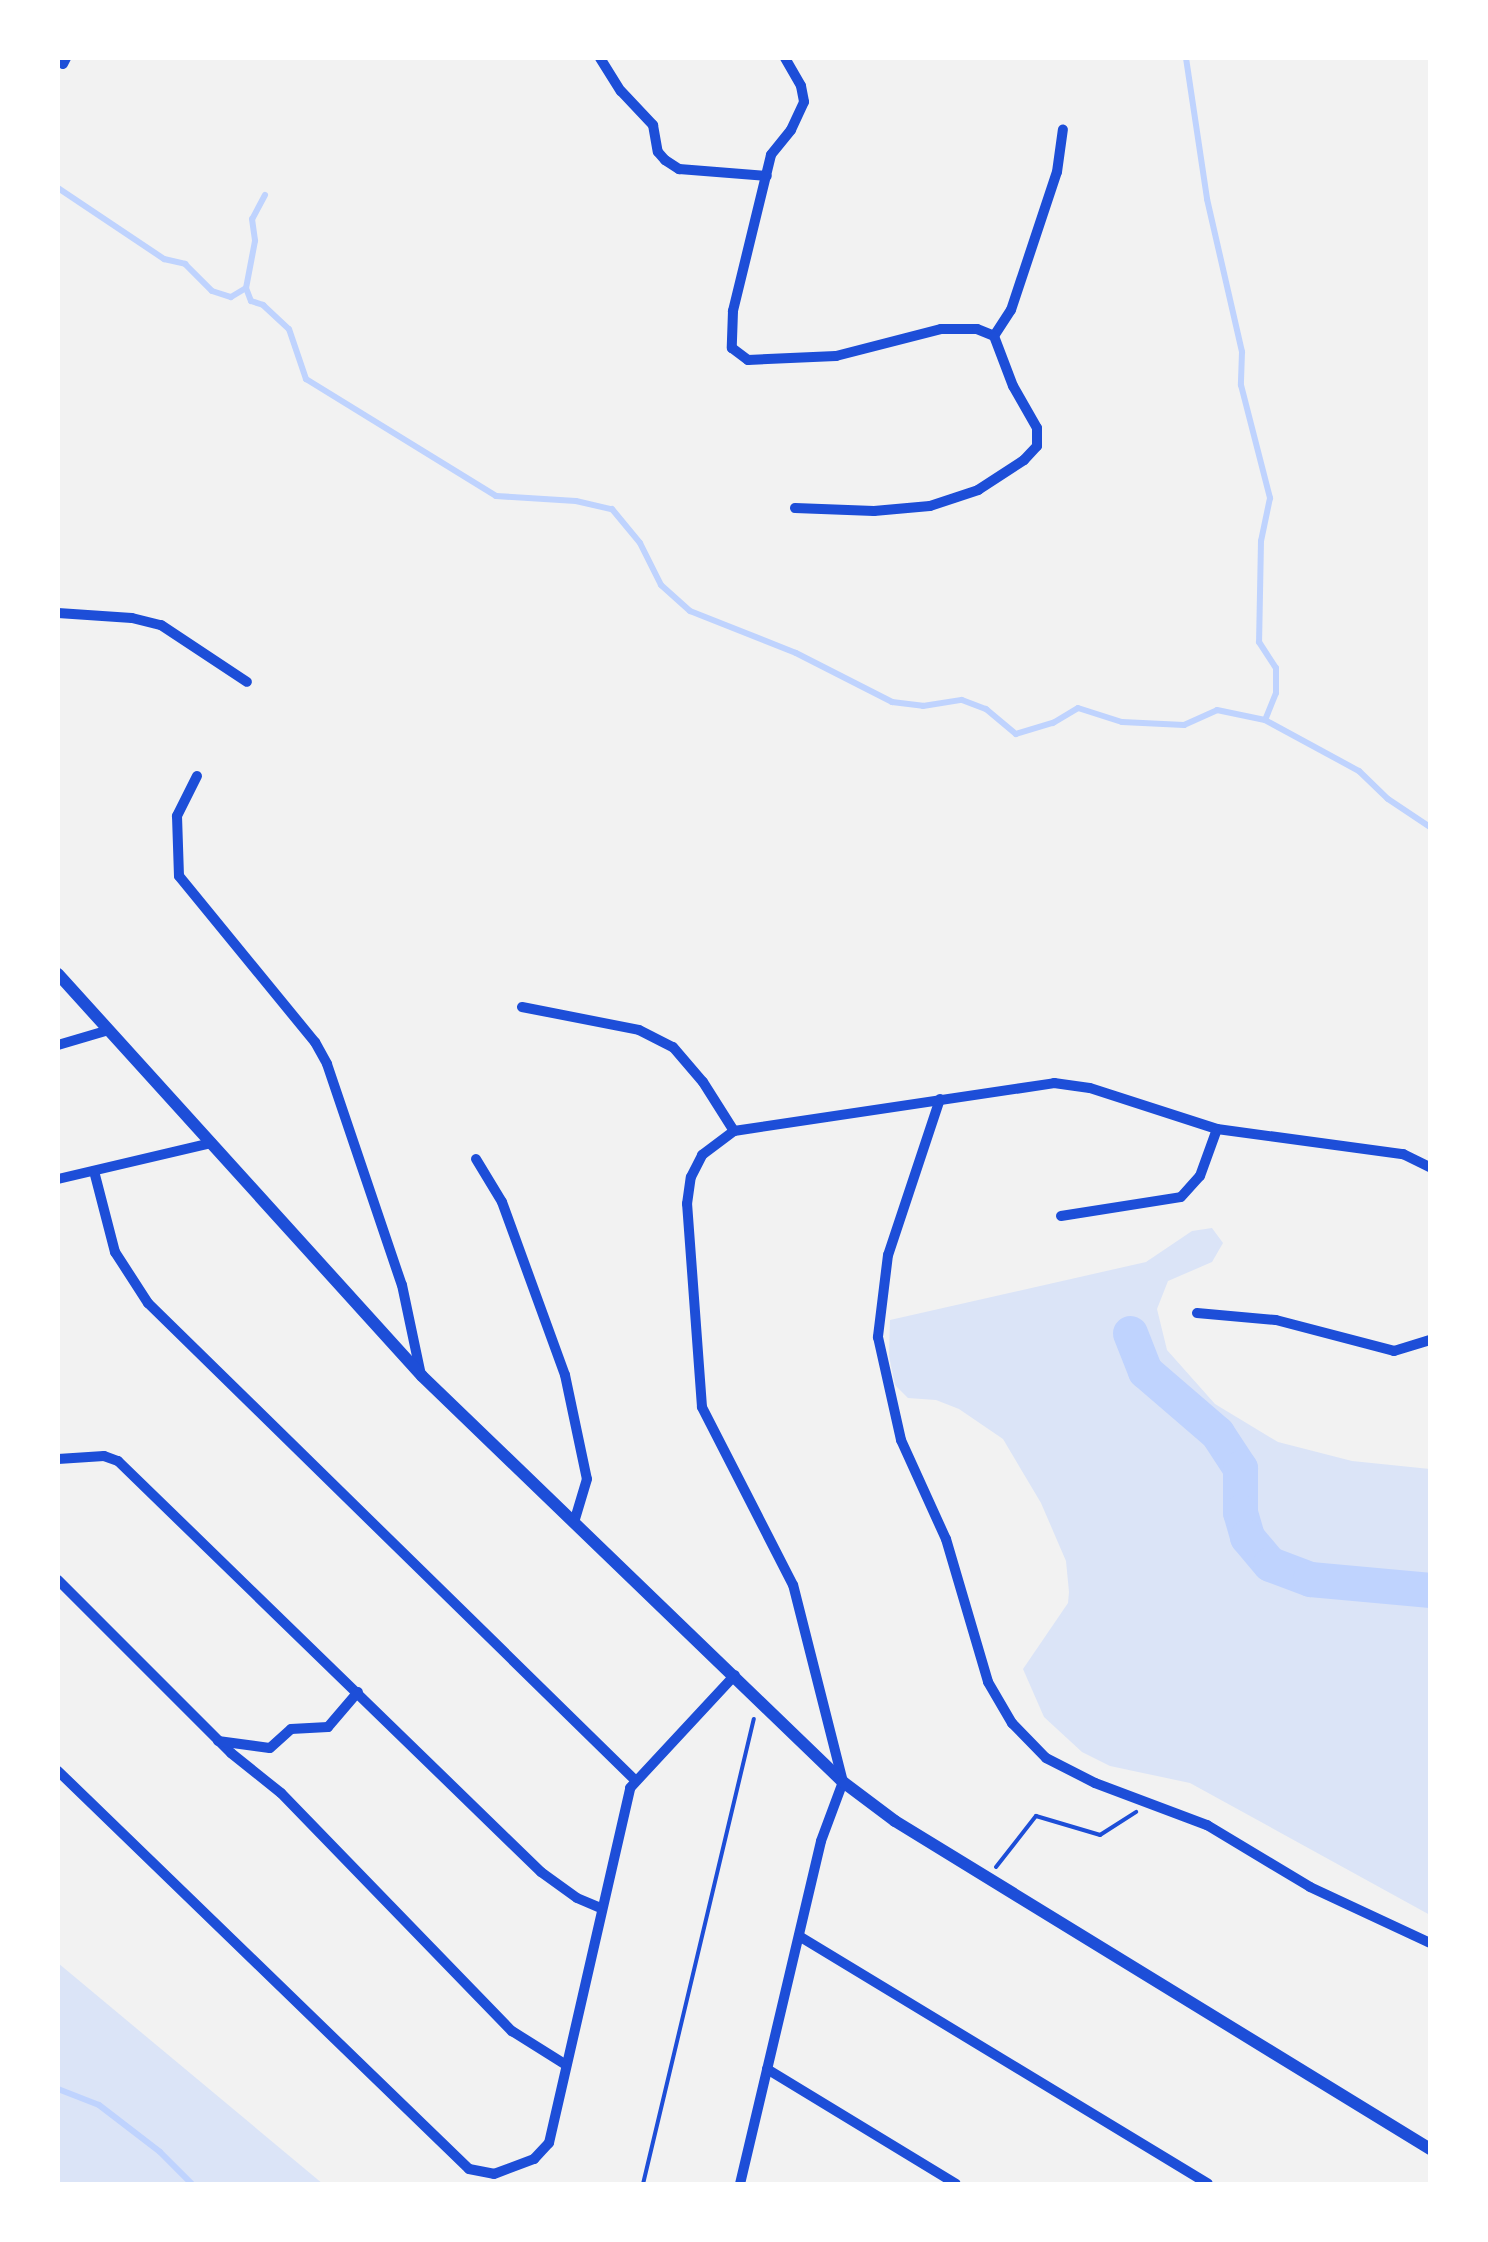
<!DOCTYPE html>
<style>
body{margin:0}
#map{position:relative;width:1488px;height:2242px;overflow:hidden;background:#f2f2f2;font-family:Jost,sans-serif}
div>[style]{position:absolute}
.green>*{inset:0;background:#dbe4f7}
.stream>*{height:6px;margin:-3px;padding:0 3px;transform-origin:3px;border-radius:3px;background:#bfd3fe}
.river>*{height:35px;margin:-17.5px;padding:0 17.5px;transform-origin:17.5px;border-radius:17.5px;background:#bfd3fe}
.path>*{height:4px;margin:-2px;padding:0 2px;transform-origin:2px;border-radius:2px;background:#1d4ed8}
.minor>*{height:10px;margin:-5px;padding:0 5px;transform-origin:5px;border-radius:5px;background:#1d4ed8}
.tertiary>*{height:12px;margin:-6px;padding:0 6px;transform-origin:6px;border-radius:6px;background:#1d4ed8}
span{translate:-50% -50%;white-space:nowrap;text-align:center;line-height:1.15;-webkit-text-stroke:10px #fff;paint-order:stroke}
.frame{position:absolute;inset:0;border:60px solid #fff;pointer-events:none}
</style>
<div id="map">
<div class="green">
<i style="clip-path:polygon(1212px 1228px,1223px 1243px,1212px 1262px,1168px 1281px,1157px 1309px,1167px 1350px,1215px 1404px,1278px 1442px,1352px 1461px,1430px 1469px,1430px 1915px,1190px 1783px,1110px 1766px,1082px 1752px,1044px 1717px,1023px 1669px,1068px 1603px,1069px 1592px,1066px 1561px,1041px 1503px,1003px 1439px,959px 1409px,936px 1400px,908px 1398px,895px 1385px,889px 1356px,890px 1320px,1146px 1262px,1192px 1231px)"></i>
<i style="clip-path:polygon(58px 1963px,323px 2184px,58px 2184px)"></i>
</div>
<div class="stream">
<i style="left:1186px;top:58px;width:143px;rotate:81.5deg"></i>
<i style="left:1207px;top:199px;width:157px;rotate:77.1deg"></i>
<i style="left:1242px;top:352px;width:33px;rotate:92deg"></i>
<i style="left:1241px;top:385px;width:117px;rotate:75.6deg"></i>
<i style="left:1270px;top:498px;width:44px;rotate:101.8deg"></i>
<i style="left:1261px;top:541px;width:101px;rotate:91.1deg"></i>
<i style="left:1259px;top:642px;width:31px;rotate:57deg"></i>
<i style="left:1276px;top:668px;width:25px;rotate:90deg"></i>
<i style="left:1276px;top:693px;width:29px;rotate:112deg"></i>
<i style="left:58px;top:188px;width:128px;rotate:33.8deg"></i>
<i style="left:164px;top:259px;width:22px;rotate:13deg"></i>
<i style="left:185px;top:264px;width:38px;rotate:45deg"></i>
<i style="left:212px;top:291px;width:20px;rotate:18deg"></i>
<i style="left:231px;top:297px;width:17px;rotate:-31deg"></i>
<i style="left:265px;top:195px;width:27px;rotate:118deg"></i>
<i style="left:252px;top:219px;width:22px;rotate:82deg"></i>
<i style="left:255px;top:241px;width:48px;rotate:100.8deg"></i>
<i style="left:246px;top:288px;width:14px;rotate:69deg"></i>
<i style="left:251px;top:301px;width:13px;rotate:18deg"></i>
<i style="left:263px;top:305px;width:35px;rotate:43deg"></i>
<i style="left:289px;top:329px;width:53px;rotate:71.2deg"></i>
<i style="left:306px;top:379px;width:223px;rotate:31.6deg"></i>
<i style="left:496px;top:496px;width:80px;rotate:3.6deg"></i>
<i style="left:576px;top:501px;width:37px;rotate:13deg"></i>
<i style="left:612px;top:509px;width:44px;rotate:50.5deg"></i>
<i style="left:640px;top:543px;width:47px;rotate:63.4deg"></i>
<i style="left:661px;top:585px;width:39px;rotate:42deg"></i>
<i style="left:690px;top:611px;width:114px;rotate:21.6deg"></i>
<i style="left:796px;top:653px;width:108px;rotate:27deg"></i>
<i style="left:892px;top:702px;width:31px;rotate:7deg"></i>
<i style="left:923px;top:706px;width:39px;rotate:-9deg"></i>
<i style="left:962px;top:700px;width:26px;rotate:21deg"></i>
<i style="left:986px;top:709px;width:39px;rotate:40deg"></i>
<i style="left:1016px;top:734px;width:39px;rotate:-17deg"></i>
<i style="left:1053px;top:723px;width:29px;rotate:-31deg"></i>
<i style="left:1078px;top:708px;width:46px;rotate:17.7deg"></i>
<i style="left:1122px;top:722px;width:62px;rotate:2.8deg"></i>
<i style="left:1184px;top:725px;width:36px;rotate:-24deg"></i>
<i style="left:1217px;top:710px;width:49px;rotate:11.8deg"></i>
<i style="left:1265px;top:720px;width:107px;rotate:28.5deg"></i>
<i style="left:1359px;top:771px;width:40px;rotate:44deg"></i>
<i style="left:1388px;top:799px;width:50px;rotate:33.7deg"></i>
<i style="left:58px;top:2089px;width:44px;rotate:21.3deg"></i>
<i style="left:99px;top:2105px;width:77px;rotate:37.6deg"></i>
<i style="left:160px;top:2152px;width:45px;rotate:45deg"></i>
</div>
<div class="river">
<i style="left:1130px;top:1333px;width:41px;rotate:68.5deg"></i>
<i style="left:1145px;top:1371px;width:95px;rotate:40.7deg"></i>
<i style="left:1217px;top:1433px;width:42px;rotate:56.7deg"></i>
<i style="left:1240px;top:1468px;width:44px;rotate:90deg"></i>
<i style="left:1240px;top:1512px;width:26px;rotate:74deg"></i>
<i style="left:1247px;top:1537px;width:35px;rotate:50deg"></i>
<i style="left:1270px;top:1564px;width:43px;rotate:20.6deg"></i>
<i style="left:1310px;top:1579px;width:121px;rotate:5.2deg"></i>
</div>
<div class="path">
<i style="left:996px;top:1867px;width:65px;rotate:-51.9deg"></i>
<i style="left:1036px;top:1816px;width:67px;rotate:16.5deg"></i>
<i style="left:1100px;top:1835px;width:43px;rotate:-32.6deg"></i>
<i style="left:643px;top:2184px;width:478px;rotate:-76.6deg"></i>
</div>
<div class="minor">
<i style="left:600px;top:58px;width:39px;rotate:58deg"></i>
<i style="left:621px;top:91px;width:47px;rotate:46.7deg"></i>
<i style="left:653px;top:125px;width:27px;rotate:80deg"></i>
<i style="left:658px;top:152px;width:11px;rotate:49deg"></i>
<i style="left:665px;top:160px;width:17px;rotate:33deg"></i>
<i style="left:679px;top:169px;width:88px;rotate:4.5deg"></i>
<i style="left:785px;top:58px;width:32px;rotate:60deg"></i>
<i style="left:801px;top:86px;width:16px;rotate:79deg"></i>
<i style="left:804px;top:102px;width:31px;rotate:115deg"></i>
<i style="left:791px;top:130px;width:32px;rotate:129deg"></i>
<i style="left:771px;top:155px;width:161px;rotate:103.7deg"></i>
<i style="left:733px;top:311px;width:37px;rotate:92deg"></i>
<i style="left:732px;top:348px;width:20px;rotate:37deg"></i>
<i style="left:748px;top:360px;width:88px;rotate:-2.6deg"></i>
<i style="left:836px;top:356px;width:108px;rotate:-14.4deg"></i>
<i style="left:941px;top:329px;width:36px"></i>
<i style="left:977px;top:329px;width:18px;rotate:22deg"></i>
<i style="left:994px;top:336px;width:31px;rotate:-57deg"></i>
<i style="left:1011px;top:310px;width:145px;rotate:-71.6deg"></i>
<i style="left:1057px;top:172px;width:43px;rotate:-82.1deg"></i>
<i style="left:63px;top:64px;width:7px;rotate:-63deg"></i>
<i style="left:795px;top:508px;width:79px;rotate:2.2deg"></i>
<i style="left:874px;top:511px;width:56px;rotate:-5.1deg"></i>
<i style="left:930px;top:506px;width:51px;rotate:-18.4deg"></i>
<i style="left:978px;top:490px;width:55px;rotate:-33.1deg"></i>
<i style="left:1024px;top:460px;width:19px;rotate:-47deg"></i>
<i style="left:1037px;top:446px;width:18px;rotate:-90deg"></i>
<i style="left:1037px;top:428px;width:48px;rotate:-119.7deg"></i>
<i style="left:1013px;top:386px;width:53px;rotate:-110.8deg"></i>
<i style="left:58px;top:613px;width:74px;rotate:3.9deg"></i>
<i style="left:132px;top:618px;width:30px;rotate:14deg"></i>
<i style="left:161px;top:625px;width:103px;rotate:33.5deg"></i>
<i style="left:197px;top:776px;width:45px;rotate:116.6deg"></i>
<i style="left:177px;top:816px;width:60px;rotate:88.1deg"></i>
<i style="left:179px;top:876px;width:215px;rotate:50.7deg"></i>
<i style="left:315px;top:1042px;width:25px;rotate:61deg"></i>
<i style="left:327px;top:1064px;width:233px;rotate:71.3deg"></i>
<i style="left:402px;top:1285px;width:92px;rotate:78.1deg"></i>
<i style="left:522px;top:1007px;width:119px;rotate:11.1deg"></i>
<i style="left:639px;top:1030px;width:38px;rotate:27deg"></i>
<i style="left:673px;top:1047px;width:46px;rotate:49.4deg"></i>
<i style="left:703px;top:1082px;width:58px;rotate:57.7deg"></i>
<i style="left:58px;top:1045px;width:53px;rotate:-16.4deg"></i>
<i style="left:940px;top:1099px;width:164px;rotate:108.4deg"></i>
<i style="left:888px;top:1255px;width:83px;rotate:97deg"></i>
<i style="left:878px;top:1337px;width:106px;rotate:77.4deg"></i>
<i style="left:901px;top:1440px;width:109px;rotate:65.6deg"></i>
<i style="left:946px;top:1539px;width:149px;rotate:73.6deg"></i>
<i style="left:988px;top:1682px;width:48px;rotate:59.7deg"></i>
<i style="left:1012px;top:1723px;width:49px;rotate:45.8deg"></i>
<i style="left:1046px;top:1758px;width:55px;rotate:27deg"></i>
<i style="left:1095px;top:1783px;width:120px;rotate:20.6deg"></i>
<i style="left:1207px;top:1825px;width:120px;rotate:31deg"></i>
<i style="left:1310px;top:1887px;width:132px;rotate:25deg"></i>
<i style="left:476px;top:1159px;width:50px;rotate:58.8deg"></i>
<i style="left:502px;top:1202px;width:184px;rotate:70deg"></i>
<i style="left:565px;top:1375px;width:106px;rotate:78.1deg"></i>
<i style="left:587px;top:1479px;width:42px;rotate:106.7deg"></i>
<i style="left:94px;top:1171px;width:84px;rotate:75.5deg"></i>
<i style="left:115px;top:1252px;width:61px;rotate:57.1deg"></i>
<i style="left:148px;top:1303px;width:682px;rotate:44.41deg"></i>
<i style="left:58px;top:1179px;width:158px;rotate:-13.2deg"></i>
<i style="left:1061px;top:1216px;width:121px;rotate:-9deg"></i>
<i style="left:1181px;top:1197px;width:28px;rotate:-48deg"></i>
<i style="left:1200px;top:1176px;width:50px;rotate:-70.1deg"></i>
<i style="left:1197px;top:1313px;width:79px;rotate:5.1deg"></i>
<i style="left:1276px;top:1320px;width:122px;rotate:14.7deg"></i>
<i style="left:1394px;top:1351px;width:38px;rotate:-17deg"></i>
<i style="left:58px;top:1459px;width:46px;rotate:-3.7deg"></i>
<i style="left:104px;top:1456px;width:15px;rotate:20deg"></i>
<i style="left:118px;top:1461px;width:590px;rotate:44.18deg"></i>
<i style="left:541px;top:1872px;width:44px;rotate:35.8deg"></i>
<i style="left:577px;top:1898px;width:26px;rotate:23deg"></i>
<i style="left:58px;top:1580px;width:245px;rotate:45deg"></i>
<i style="left:231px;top:1753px;width:64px;rotate:38.7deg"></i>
<i style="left:281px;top:1793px;width:332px;rotate:45.9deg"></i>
<i style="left:512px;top:2031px;width:64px;rotate:32.2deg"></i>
<i style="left:218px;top:1741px;width:52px;rotate:7.7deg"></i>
<i style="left:270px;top:1748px;width:28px;rotate:-42deg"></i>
<i style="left:291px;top:1729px;width:37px;rotate:-3deg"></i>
<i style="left:328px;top:1727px;width:46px;rotate:-49.4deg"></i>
<i style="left:58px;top:1771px;width:572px;rotate:44.08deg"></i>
<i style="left:469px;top:2169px;width:25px;rotate:11deg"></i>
<i style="left:494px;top:2174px;width:43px;rotate:-20.6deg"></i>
<i style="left:534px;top:2159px;width:22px;rotate:-47deg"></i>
<i style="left:549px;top:2143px;width:364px;rotate:-77.1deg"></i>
<i style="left:630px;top:1788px;width:154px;rotate:-47.1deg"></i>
<i style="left:799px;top:1936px;width:478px;rotate:31.2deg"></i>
<i style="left:767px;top:2069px;width:221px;rotate:31.3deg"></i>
<i style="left:740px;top:2184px;width:352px;rotate:-76.7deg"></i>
<i style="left:821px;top:1841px;width:63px;rotate:-69.6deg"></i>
<i style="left:843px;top:1782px;width:203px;rotate:-104.2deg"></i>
<i style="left:793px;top:1585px;width:200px;rotate:-117.1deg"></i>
<i style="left:702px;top:1407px;width:204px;rotate:-94.2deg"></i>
<i style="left:687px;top:1204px;width:27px;rotate:-82deg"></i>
<i style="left:691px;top:1177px;width:25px;rotate:-63deg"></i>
<i style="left:702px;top:1155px;width:40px;rotate:-37deg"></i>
<i style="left:734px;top:1131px;width:324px;rotate:-8.5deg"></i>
<i style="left:1054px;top:1083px;width:36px;rotate:8deg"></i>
<i style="left:1090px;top:1088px;width:133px;rotate:17.9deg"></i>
<i style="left:1217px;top:1129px;width:188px;rotate:7.7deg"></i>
<i style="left:1403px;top:1154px;width:30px;rotate:26deg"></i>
</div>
<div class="tertiary">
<i style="left:58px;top:974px;width:542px;rotate:47.84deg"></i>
<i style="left:422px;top:1376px;width:585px;rotate:43.96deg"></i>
<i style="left:843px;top:1782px;width:65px;rotate:36.9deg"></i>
<i style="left:895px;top:1821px;width:628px;rotate:31.51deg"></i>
</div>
<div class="frame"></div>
</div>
